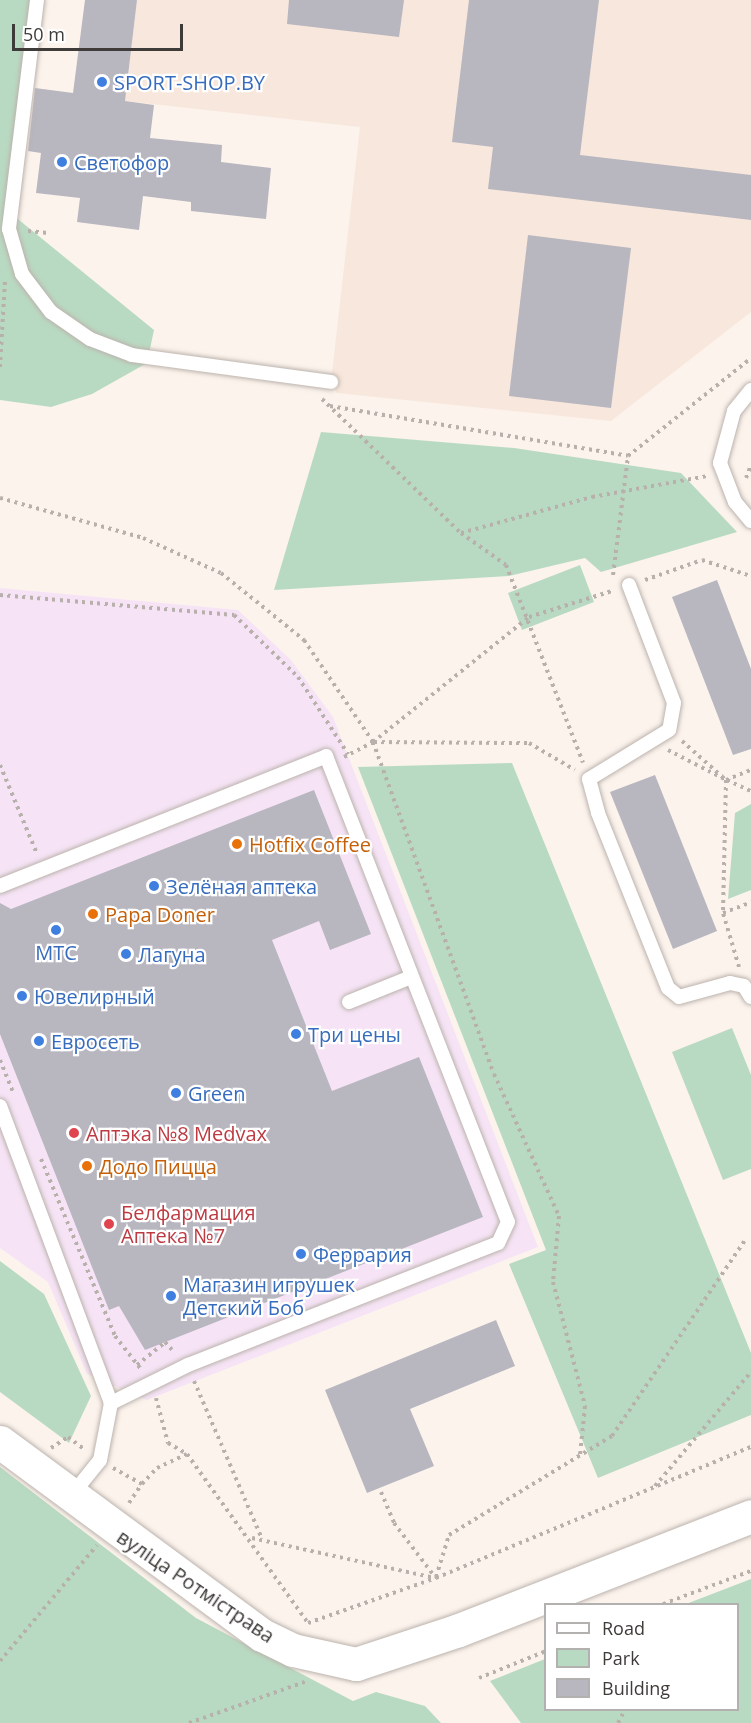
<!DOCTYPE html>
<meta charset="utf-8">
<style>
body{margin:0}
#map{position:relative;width:751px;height:1723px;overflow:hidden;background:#fcf3ed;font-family:"Open Sans",sans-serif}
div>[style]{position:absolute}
.commercial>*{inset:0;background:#f6e4f6}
.built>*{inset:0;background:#f8e7dc}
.green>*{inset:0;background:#b9dac2}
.building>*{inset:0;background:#b8b6bf}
.path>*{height:4px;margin-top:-2px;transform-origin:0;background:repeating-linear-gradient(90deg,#b7b0ab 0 3px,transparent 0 7.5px)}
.roads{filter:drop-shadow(0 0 2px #bcb3ad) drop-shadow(0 0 2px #bcb3ad)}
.lane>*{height:14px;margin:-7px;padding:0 7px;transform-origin:7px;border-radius:7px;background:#fff}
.secondary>*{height:33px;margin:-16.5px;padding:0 16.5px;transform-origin:16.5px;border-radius:16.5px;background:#fff}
.dots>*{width:16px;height:16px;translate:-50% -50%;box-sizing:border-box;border:3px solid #fff;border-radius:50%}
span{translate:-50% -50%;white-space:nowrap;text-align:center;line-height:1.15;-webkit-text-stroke:4.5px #fff;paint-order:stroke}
.shop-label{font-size:20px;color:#366cbe}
.left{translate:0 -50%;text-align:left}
.food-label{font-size:20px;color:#c56008}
.health-label{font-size:20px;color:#be3a42}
.street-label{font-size:20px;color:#3e3b38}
.legend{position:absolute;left:544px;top:1603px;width:195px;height:108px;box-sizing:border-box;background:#fff;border:2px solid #b2b1af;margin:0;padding:8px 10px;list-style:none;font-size:18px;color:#3e3b38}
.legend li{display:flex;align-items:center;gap:12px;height:30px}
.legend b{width:30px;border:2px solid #b2b1af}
.scale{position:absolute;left:12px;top:24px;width:171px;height:27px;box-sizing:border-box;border:3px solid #3e3b38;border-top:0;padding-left:8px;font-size:18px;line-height:21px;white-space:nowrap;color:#3e3b38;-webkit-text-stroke:4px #fff;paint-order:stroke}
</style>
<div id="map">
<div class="commercial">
<i style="clip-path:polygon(0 588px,238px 610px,291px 660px,333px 717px,538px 1247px,147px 1400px,87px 1374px,48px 1282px,0 1248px)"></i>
</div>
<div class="built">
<i style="clip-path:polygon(137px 0,751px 0,751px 312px,611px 421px,337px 393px,331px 382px,360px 127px,125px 101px)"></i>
</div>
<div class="green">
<i style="clip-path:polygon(0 0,34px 0,8px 211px,154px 330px,147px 363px,92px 394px,51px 407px,0 400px)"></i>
<i style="clip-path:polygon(321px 432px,514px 448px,681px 473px,737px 532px,601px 572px,585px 558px,509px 576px,274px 590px)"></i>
<i style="clip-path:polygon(580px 565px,594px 602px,522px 630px,508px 593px)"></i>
<i style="clip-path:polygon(512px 763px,751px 1353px,751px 1415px,598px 1478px,509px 1264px,546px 1250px,358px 767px)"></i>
<i style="clip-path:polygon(751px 804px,751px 890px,728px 899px,735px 813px)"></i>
<i style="clip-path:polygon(732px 1028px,751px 1075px,751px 1169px,723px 1180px,672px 1052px)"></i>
<i style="clip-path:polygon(0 1261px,44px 1294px,91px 1396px,69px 1443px,0 1392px)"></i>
<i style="clip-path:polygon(0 1467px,196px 1618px,353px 1701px,376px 1692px,425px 1706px,441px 1723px,0 1723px)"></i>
<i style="clip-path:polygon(751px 1579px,751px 1723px,521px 1723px,490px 1681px,545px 1659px,546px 1710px,738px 1710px,738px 1604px,686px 1604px)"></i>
</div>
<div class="building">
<i style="clip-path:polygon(85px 0,137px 0,125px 101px,154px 105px,150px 138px,222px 145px,221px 162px,271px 168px,266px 219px,191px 211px,191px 202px,143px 196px,139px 230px,77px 222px,80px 198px,36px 193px,41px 153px,28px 151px,35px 88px,73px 93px)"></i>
<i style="clip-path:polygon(289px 0,404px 0,399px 37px,287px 24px)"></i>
<i style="clip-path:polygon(469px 0,599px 0,580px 155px,751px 175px,751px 220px,488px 189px,493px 147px,452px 142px)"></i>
<i style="clip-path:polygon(528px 235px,631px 248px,611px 408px,509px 396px)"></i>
<i style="clip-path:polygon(717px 580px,751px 669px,751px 749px,733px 755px,672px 597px)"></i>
<i style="clip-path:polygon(655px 775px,717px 931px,673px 949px,610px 792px)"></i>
<i style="clip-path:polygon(314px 790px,371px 934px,330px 950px,319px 921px,272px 940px,332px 1091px,419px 1057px,483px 1217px,145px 1350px,119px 1306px,109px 1310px,0 1034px,0 903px,11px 909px)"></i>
<i style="clip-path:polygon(496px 1320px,515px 1366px,410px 1409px,434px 1466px,367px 1493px,325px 1390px)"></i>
</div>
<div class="path">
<i style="left:28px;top:231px;width:20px;rotate:6deg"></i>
<i style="left:0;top:367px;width:86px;rotate:-86.7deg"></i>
<i style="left:322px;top:399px;width:193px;rotate:44deg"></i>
<i style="left:461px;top:533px;width:55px;rotate:35.4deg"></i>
<i style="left:506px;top:565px;width:212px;rotate:68.7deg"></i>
<i style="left:330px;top:406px;width:302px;rotate:9.5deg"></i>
<i style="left:746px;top:478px;width:14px;rotate:-69deg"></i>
<i style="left:0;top:498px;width:148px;rotate:15.6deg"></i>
<i style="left:143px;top:538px;width:85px;rotate:24.2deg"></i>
<i style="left:221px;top:573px;width:107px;rotate:38.9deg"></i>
<i style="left:304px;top:640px;width:123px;rotate:55.9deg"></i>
<i style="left:373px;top:742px;width:353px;rotate:70deg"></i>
<i style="left:494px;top:1074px;width:156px;rotate:65.4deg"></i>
<i style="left:559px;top:1216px;width:66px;rotate:95.2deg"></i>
<i style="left:553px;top:1282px;width:128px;rotate:75.5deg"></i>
<i style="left:585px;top:1406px;width:49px;rotate:95.8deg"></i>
<i style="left:461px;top:533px;width:136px;rotate:-15.4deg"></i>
<i style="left:592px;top:497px;width:118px;rotate:-10.3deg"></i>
<i style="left:613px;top:575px;width:120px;rotate:-82.8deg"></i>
<i style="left:628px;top:456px;width:157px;rotate:-38.5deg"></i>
<i style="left:645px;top:580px;width:60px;rotate:-19.3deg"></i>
<i style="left:702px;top:560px;width:52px;rotate:18.1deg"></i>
<i style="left:0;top:595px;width:235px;rotate:4.9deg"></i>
<i style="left:234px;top:615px;width:89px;rotate:44.1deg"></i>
<i style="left:298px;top:677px;width:92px;rotate:57deg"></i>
<i style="left:682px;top:741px;width:59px;rotate:41.6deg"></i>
<i style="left:726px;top:780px;width:133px;rotate:91.3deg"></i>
<i style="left:374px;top:742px;width:155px;rotate:0.4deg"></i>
<i style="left:529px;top:743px;width:53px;rotate:30.4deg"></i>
<i style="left:668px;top:750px;width:65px;rotate:27.3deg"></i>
<i style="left:726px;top:780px;width:27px;rotate:-22deg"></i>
<i style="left:344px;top:757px;width:33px;rotate:-27deg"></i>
<i style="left:373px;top:742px;width:200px;rotate:-38.7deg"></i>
<i style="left:529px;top:617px;width:87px;rotate:-17.4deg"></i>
<i style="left:0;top:765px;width:96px;rotate:67.4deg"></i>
<i style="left:727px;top:780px;width:26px;rotate:25deg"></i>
<i style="left:739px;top:967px;width:56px;rotate:-106.5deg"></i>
<i style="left:723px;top:913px;width:30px;rotate:-21deg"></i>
<i style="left:0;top:1060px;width:37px;rotate:68deg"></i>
<i style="left:41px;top:1159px;width:192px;rotate:67.3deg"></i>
<i style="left:115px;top:1336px;width:41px;rotate:52deg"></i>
<i style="left:137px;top:1365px;width:36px;rotate:-39deg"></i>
<i style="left:165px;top:1342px;width:15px;rotate:48deg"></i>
<i style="left:194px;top:1381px;width:172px;rotate:66.7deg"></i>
<i style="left:156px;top:1398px;width:47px;rotate:75.1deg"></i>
<i style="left:168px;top:1443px;width:22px;rotate:30deg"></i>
<i style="left:51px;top:1448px;width:20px;rotate:-33deg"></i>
<i style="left:68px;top:1437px;width:20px;rotate:37deg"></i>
<i style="left:113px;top:1468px;width:33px;rotate:29deg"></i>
<i style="left:142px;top:1484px;width:22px;rotate:-47deg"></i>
<i style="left:157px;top:1468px;width:33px;rotate:-25deg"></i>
<i style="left:187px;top:1454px;width:208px;rotate:54.4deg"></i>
<i style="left:308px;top:1623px;width:136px;rotate:-19.4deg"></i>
<i style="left:436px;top:1578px;width:341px;rotate:-22.6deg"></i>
<i style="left:655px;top:1486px;width:149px;rotate:-49.9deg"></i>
<i style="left:381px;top:1492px;width:34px;rotate:67deg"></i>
<i style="left:394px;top:1523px;width:68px;rotate:52.8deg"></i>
<i style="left:129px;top:1503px;width:23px;rotate:-56deg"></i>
<i style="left:252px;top:1538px;width:187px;rotate:12.3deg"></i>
<i style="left:436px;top:1577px;width:44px;rotate:-72.8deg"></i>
<i style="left:449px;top:1535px;width:191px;rotate:-31.3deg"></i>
<i style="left:612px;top:1436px;width:237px;rotate:-55.8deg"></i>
<i style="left:663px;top:1604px;width:94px;rotate:-20.6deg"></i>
<i style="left:0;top:1661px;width:151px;rotate:-50.1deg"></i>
<i style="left:479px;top:1678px;width:72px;rotate:-21.9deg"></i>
<i style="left:189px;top:1723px;width:123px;rotate:-19.5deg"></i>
<i style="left:618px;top:1723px;width:15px;rotate:-62deg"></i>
</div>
<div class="roads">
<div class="lane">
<i style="left:37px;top:0;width:231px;rotate:97deg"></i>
<i style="left:9px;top:229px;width:47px;rotate:73.9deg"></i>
<i style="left:22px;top:274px;width:48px;rotate:52.7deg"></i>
<i style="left:51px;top:312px;width:47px;rotate:34.7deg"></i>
<i style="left:90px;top:339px;width:45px;rotate:20.9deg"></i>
<i style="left:132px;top:355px;width:201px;rotate:7.7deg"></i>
<i style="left:751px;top:390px;width:27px;rotate:129deg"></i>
<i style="left:734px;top:411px;width:54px;rotate:105.1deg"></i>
<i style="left:720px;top:463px;width:42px;rotate:69deg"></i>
<i style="left:735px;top:502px;width:25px;rotate:50deg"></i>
<i style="left:629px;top:585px;width:126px;rotate:69.1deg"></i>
<i style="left:674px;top:703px;width:27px;rotate:100deg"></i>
<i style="left:669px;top:730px;width:94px;rotate:148.5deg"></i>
<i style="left:589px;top:779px;width:35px;rotate:75deg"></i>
<i style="left:598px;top:813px;width:188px;rotate:68.2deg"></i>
<i style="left:668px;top:988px;width:14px;rotate:39deg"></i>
<i style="left:679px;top:997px;width:53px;rotate:-15.4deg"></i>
<i style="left:730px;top:983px;width:14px;rotate:12deg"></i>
<i style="left:744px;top:986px;width:13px;rotate:58deg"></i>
<i style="left:0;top:886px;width:351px;rotate:-21.7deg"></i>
<i style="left:326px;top:756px;width:500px;rotate:68.67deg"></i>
<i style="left:508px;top:1222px;width:23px;rotate:115deg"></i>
<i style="left:498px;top:1243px;width:333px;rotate:158.5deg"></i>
<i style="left:188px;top:1365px;width:86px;rotate:153.7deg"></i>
<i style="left:349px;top:1002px;width:67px;rotate:-22deg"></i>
<i style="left:0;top:1106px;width:317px;rotate:69.5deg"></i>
<i style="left:111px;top:1403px;width:58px;rotate:100.9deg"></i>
<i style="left:100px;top:1460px;width:46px;rotate:128.9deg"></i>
</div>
<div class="secondary">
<i style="left:0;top:1442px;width:325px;rotate:36.4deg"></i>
<i style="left:262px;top:1635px;width:34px;rotate:26deg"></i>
<i style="left:293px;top:1650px;width:65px;rotate:12.5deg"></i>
<i style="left:356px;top:1664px;width:108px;rotate:-18.3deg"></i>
<i style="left:459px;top:1630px;width:313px;rotate:-21.3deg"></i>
</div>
</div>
<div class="dots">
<i style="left:102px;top:82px;background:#3f7fe0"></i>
<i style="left:62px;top:162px;background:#3f7fe0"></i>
<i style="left:237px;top:844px;background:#e8710a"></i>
<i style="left:154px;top:886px;background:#3f7fe0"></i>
<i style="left:93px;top:914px;background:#e8710a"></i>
<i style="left:56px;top:930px;background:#3f7fe0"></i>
<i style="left:126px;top:954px;background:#3f7fe0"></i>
<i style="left:22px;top:996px;background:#3f7fe0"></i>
<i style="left:296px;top:1034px;background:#3f7fe0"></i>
<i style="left:39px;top:1041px;background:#3f7fe0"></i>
<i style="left:176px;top:1093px;background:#3f7fe0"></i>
<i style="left:74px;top:1133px;background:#e0444e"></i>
<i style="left:87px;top:1166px;background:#e8710a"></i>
<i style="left:109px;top:1224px;background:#e0444e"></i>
<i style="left:301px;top:1254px;background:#3f7fe0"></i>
<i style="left:171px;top:1296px;background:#3f7fe0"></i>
</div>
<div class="shop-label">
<span class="left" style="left:114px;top:82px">SPORT-SHOP.BY</span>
<span class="left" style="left:74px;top:162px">Светофор</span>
<span class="left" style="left:166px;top:886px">Зелёная аптека</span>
<span style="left:56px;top:952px">МТС</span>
<span class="left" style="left:138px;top:954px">Лагуна</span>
<span class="left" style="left:34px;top:996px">Ювелирный</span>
<span class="left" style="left:308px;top:1034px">Три цены</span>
<span class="left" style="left:51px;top:1041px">Евросеть</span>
<span class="left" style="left:188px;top:1093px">Green</span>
<span class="left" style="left:313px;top:1254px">Феррария</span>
<span class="left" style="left:183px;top:1296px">Магазин игрушек<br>Детский Боб</span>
</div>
<div class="food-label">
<span class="left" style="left:249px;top:844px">Hotfix Coffee</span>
<span class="left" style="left:105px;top:914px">Papa Doner</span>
<span class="left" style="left:99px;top:1166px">Додо Пицца</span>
</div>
<div class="health-label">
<span class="left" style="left:86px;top:1133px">Аптэка №8 Medvax</span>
<span class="left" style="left:121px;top:1224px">Белфармация<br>Аптека №7</span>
</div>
<div class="street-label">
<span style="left:196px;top:1586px;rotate:34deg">вуліца Ротмістрава</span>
</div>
<ul class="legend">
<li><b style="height:8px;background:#fff"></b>Road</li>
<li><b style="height:16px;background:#b9dac2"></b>Park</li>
<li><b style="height:16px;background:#b8b6bf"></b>Building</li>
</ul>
<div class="scale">50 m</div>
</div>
